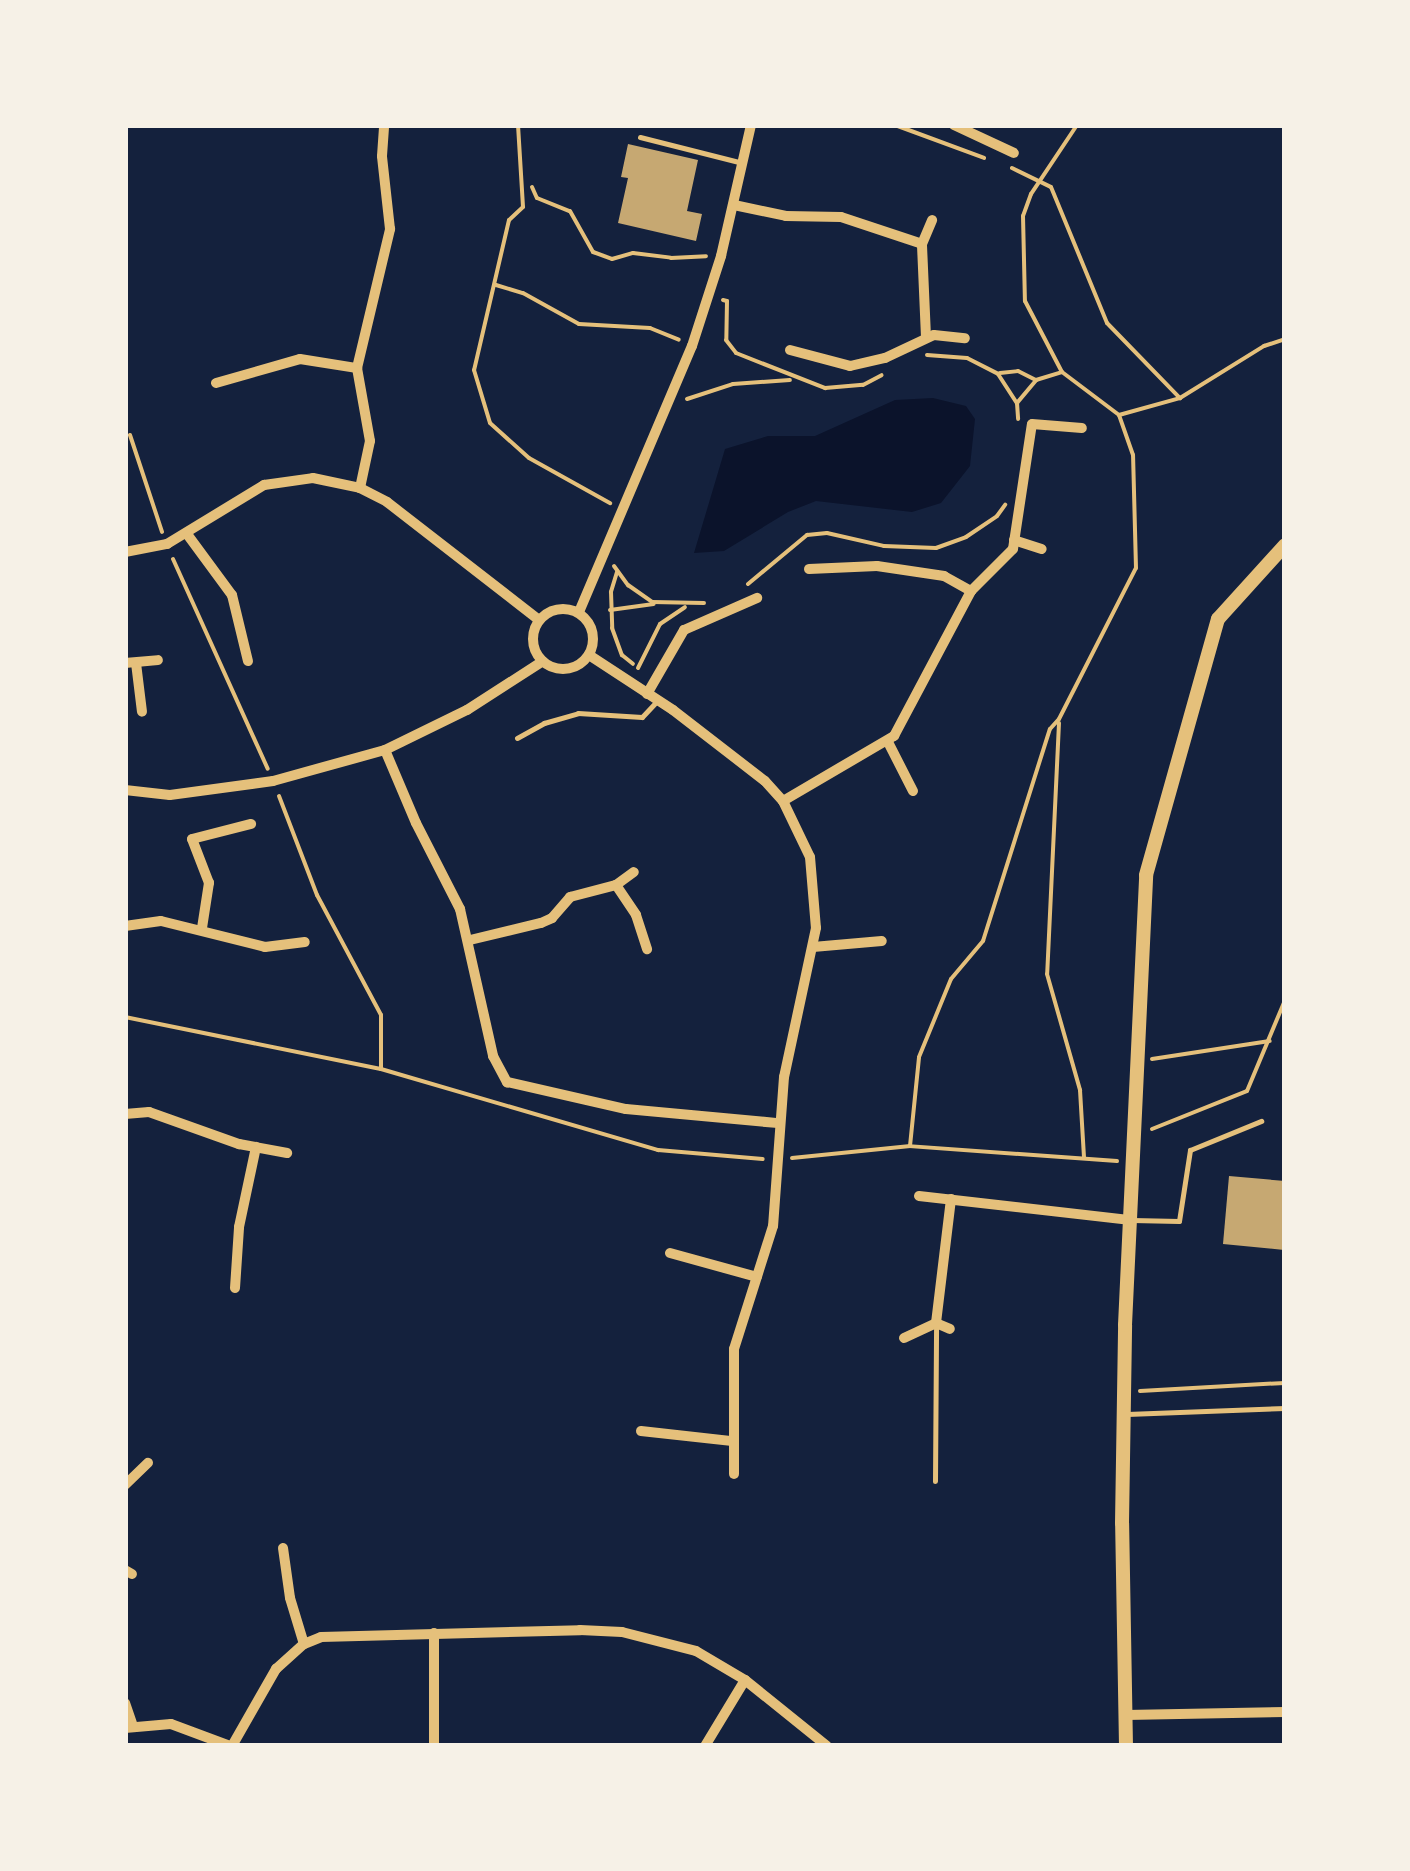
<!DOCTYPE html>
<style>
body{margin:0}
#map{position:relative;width:1410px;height:1871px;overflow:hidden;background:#14213d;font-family:Helvetica,sans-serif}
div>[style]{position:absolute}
.water>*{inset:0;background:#0b132b}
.building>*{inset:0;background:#c6a872}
.path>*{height:4px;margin:-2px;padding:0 2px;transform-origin:2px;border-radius:2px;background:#e5c07b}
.service>*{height:5px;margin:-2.5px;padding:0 2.5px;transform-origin:2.5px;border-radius:2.5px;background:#e5c07b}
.minor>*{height:10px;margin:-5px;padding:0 5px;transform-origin:5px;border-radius:5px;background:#e5c07b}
.minor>.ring{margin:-5px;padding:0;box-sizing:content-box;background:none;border:10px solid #e5c07b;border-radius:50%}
.tertiary>*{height:14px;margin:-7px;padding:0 7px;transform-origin:7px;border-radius:7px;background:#e5c07b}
span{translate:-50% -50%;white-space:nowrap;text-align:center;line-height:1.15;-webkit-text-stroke:9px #f6f1e7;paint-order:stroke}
.frame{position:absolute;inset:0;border:128px solid #f6f1e7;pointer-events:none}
</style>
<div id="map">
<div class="water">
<i style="clip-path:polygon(933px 398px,966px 406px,975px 419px,970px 466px,941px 503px,912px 512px,816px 501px,788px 512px,724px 551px,694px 553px,725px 449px,768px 436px,815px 436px,895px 400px)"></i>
</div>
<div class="building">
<i style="clip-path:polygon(628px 144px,698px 160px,687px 211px,702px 214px,696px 241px,618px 223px,628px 178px,621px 177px)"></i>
<i style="clip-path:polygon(1229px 1176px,1285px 1181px,1284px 1250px,1223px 1244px)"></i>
</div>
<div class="path">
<i style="left:518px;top:125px;width:82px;rotate:86.5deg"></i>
<i style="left:523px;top:207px;width:19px;rotate:137deg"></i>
<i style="left:509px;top:220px;width:154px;rotate:103.1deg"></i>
<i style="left:474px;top:370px;width:55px;rotate:73.2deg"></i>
<i style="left:490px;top:423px;width:52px;rotate:41.9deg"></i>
<i style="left:529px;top:458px;width:93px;rotate:29.1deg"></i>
<i style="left:895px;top:125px;width:95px;rotate:20.3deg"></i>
<i style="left:1077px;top:125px;width:83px;rotate:123.7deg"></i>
<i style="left:1031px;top:194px;width:23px;rotate:110deg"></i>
<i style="left:1023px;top:216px;width:85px;rotate:88.7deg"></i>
<i style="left:1025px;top:301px;width:80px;rotate:62.5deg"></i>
<i style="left:1062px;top:372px;width:71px;rotate:37deg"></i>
<i style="left:1119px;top:415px;width:63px;rotate:-15.6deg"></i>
<i style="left:1180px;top:398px;width:99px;rotate:-31.8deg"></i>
<i style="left:1264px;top:346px;width:22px;rotate:-18deg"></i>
<i style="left:1012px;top:168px;width:43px;rotate:26deg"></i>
<i style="left:1051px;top:187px;width:147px;rotate:67.6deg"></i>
<i style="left:1107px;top:323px;width:105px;rotate:45.8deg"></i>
<i style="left:532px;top:187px;width:12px;rotate:66deg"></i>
<i style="left:537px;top:198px;width:35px;rotate:22deg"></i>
<i style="left:570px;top:211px;width:47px;rotate:60.7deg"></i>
<i style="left:593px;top:252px;width:20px;rotate:20deg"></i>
<i style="left:612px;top:259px;width:22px;rotate:-16deg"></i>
<i style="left:633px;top:253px;width:38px;rotate:7deg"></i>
<i style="left:671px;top:258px;width:35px;rotate:-3deg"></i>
<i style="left:496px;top:285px;width:28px;rotate:17deg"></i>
<i style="left:523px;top:293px;width:64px;rotate:29deg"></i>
<i style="left:579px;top:324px;width:71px;rotate:3.2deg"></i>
<i style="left:650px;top:328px;width:31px;rotate:22deg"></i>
<i style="left:723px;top:300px;width:4px;rotate:14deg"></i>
<i style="left:727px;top:301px;width:39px;rotate:91deg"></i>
<i style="left:726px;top:340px;width:16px;rotate:52deg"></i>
<i style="left:736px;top:353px;width:96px;rotate:21.5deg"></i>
<i style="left:825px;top:388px;width:38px;rotate:-5deg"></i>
<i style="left:863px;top:385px;width:21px;rotate:-28deg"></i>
<i style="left:927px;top:355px;width:40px;rotate:4.3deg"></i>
<i style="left:967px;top:358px;width:35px;rotate:27deg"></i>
<i style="left:998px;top:374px;width:35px;rotate:57deg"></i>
<i style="left:1017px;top:403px;width:16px;rotate:86deg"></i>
<i style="left:1000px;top:373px;width:18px;rotate:-6deg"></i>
<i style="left:1018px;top:371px;width:20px;rotate:27deg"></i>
<i style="left:1036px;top:380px;width:27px;rotate:-17deg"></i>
<i style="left:687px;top:399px;width:48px;rotate:-18.1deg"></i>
<i style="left:733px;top:384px;width:57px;rotate:-4deg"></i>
<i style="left:1017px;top:403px;width:30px;rotate:-50deg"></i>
<i style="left:130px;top:435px;width:102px;rotate:71.7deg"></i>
<i style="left:173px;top:559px;width:230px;rotate:65.7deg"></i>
<i style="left:614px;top:566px;width:24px;rotate:54deg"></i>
<i style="left:628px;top:585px;width:29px;rotate:35deg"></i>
<i style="left:652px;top:602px;width:52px;rotate:1.1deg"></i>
<i style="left:617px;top:572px;width:21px;rotate:107deg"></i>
<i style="left:611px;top:592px;width:36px;rotate:88deg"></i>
<i style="left:612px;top:628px;width:29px;rotate:70deg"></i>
<i style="left:622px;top:655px;width:14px;rotate:39deg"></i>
<i style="left:748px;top:584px;width:77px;rotate:-39.7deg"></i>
<i style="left:807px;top:535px;width:20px;rotate:-6deg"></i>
<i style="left:827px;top:533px;width:58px;rotate:12.8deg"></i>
<i style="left:884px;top:546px;width:52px;rotate:2.2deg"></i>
<i style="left:936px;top:548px;width:32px;rotate:-20deg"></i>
<i style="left:966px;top:537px;width:37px;rotate:-34deg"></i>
<i style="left:997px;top:516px;width:14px;rotate:-54deg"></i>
<i style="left:610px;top:610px;width:44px;rotate:-7.8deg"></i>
<i style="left:638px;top:668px;width:49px;rotate:-63.4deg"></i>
<i style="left:660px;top:624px;width:30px;rotate:-34deg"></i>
<i style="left:1059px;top:723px;width:251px;rotate:92.7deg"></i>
<i style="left:1047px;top:974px;width:121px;rotate:74.1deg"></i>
<i style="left:1080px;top:1090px;width:68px;rotate:86.6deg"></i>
<i style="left:279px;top:796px;width:106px;rotate:69deg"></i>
<i style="left:317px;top:895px;width:136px;rotate:61.9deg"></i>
<i style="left:381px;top:1015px;width:54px;rotate:90deg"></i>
<i style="left:125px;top:1017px;width:261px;rotate:11.5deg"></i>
<i style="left:381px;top:1069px;width:289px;rotate:16.3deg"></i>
<i style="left:658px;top:1150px;width:105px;rotate:4.9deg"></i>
<i style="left:1152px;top:1059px;width:119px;rotate:-8.7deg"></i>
<i style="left:1152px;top:1129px;width:102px;rotate:-21.8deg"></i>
<i style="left:1247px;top:1091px;width:99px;rotate:-67.3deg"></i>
<i style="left:792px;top:1158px;width:119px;rotate:-5.8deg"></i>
<i style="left:1117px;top:1161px;width:208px;rotate:-175.9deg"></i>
<i style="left:910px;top:1146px;width:89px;rotate:-84.2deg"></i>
<i style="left:919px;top:1057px;width:84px;rotate:-67.7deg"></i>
<i style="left:951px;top:979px;width:50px;rotate:-49.9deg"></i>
<i style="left:983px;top:941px;width:222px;rotate:-72.5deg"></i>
<i style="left:1050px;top:729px;width:13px;rotate:-48deg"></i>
<i style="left:1059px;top:719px;width:169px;rotate:-63deg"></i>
<i style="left:1136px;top:568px;width:113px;rotate:-91.5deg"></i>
<i style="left:1133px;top:455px;width:42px;rotate:-109.3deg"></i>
<i style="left:1140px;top:1391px;width:145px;rotate:-3.2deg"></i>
</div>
<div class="service">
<i style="left:640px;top:137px;width:106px;rotate:14.2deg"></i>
<i style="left:517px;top:738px;width:31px;rotate:-29deg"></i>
<i style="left:544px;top:723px;width:35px;rotate:-16deg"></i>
<i style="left:578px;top:713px;width:64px;rotate:3.6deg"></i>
<i style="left:642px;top:717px;width:23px;rotate:-47deg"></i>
<i style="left:1132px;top:1220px;width:47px;rotate:1.2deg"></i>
<i style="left:1179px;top:1221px;width:72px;rotate:-81.2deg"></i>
<i style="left:1190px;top:1150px;width:77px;rotate:-22.2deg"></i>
<i style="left:1127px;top:1414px;width:158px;rotate:-2.2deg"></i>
<i style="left:935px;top:1481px;width:156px;rotate:-89.6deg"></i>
</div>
<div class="minor">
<i style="left:954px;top:125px;width:66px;rotate:25deg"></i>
<i style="left:734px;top:205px;width:53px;rotate:11.9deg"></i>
<i style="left:786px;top:216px;width:55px;rotate:1deg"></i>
<i style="left:841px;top:217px;width:85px;rotate:18.4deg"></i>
<i style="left:926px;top:337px;width:93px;rotate:-92.5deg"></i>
<i style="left:922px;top:244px;width:26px;rotate:-67deg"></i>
<i style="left:790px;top:350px;width:62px;rotate:14.9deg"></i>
<i style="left:850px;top:366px;width:36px;rotate:-13deg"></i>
<i style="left:885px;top:358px;width:54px;rotate:-25.1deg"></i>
<i style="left:934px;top:335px;width:31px;rotate:6deg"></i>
<i style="left:216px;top:383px;width:87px;rotate:-15.9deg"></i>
<i style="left:300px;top:359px;width:58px;rotate:9deg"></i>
<i style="left:360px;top:488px;width:48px;rotate:-78deg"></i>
<i style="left:370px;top:441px;width:74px;rotate:-100.1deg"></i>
<i style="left:357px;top:368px;width:143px;rotate:-76.6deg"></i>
<i style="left:390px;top:229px;width:73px;rotate:-96.3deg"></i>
<i style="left:382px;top:156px;width:31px;rotate:-86deg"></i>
<i style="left:187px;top:534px;width:76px;rotate:53.6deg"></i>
<i style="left:232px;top:595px;width:68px;rotate:76.4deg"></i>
<i style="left:1014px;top:540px;width:29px;rotate:18deg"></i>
<i style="left:125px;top:552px;width:43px;rotate:-10.8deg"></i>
<i style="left:167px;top:544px;width:114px;rotate:-31.3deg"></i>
<i style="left:264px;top:485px;width:49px;rotate:-8.1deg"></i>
<i style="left:313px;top:478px;width:48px;rotate:12deg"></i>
<i style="left:360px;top:488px;width:30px;rotate:27deg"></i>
<i style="left:387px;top:502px;width:192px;rotate:37.8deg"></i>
<i style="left:809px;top:569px;width:68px;rotate:-2.5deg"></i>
<i style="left:877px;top:566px;width:68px;rotate:8.5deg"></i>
<i style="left:944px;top:576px;width:31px;rotate:29deg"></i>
<i class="ring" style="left:533px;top:609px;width:50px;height:50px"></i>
<i style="left:579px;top:612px;width:289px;rotate:-67deg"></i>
<i style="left:692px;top:346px;width:95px;rotate:-72.1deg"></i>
<i style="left:721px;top:256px;width:134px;rotate:-77.1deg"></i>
<i style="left:589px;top:655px;width:100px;rotate:33.2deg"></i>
<i style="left:673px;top:710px;width:116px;rotate:37.7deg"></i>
<i style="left:765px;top:781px;width:27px;rotate:48deg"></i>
<i style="left:783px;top:801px;width:62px;rotate:64.3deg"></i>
<i style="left:810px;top:857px;width:71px;rotate:85.2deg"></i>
<i style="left:816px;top:928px;width:152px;rotate:102.1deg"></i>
<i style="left:784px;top:1077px;width:149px;rotate:94.2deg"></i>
<i style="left:773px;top:1226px;width:129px;rotate:107.6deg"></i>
<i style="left:734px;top:1349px;width:125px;rotate:90deg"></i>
<i style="left:125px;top:663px;width:33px;rotate:-5deg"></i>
<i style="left:136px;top:663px;width:49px;rotate:83deg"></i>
<i style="left:647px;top:694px;width:74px;rotate:-60deg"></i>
<i style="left:684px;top:630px;width:80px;rotate:-23.7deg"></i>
<i style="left:888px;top:742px;width:55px;rotate:63deg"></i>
<i style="left:385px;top:750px;width:79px;rotate:67deg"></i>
<i style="left:416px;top:823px;width:97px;rotate:62.9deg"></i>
<i style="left:460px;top:909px;width:151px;rotate:77.3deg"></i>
<i style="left:493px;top:1056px;width:30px;rotate:62deg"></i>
<i style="left:507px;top:1082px;width:122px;rotate:12.8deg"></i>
<i style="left:626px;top:1109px;width:153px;rotate:5.3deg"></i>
<i style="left:125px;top:790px;width:45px;rotate:6.3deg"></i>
<i style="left:170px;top:795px;width:104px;rotate:-7.7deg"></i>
<i style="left:273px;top:781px;width:116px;rotate:-15.5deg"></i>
<i style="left:385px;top:750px;width:91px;rotate:-26deg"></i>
<i style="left:467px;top:710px;width:90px;rotate:-32.8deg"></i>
<i style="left:783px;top:801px;width:129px;rotate:-30.4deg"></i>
<i style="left:894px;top:736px;width:164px;rotate:-62deg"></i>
<i style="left:971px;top:591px;width:59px;rotate:-45deg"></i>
<i style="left:1013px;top:549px;width:126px;rotate:-81.4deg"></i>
<i style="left:1032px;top:424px;width:50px;rotate:4.6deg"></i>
<i style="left:616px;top:885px;width:36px;rotate:56deg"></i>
<i style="left:636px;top:915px;width:36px;rotate:72deg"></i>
<i style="left:125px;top:926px;width:36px;rotate:-8deg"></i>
<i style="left:161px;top:921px;width:107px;rotate:14deg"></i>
<i style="left:265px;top:947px;width:40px;rotate:-7.1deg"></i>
<i style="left:202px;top:928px;width:46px;rotate:-81.2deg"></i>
<i style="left:209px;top:883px;width:47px;rotate:-111.1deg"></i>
<i style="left:192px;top:839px;width:61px;rotate:-14.3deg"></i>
<i style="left:470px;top:940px;width:73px;rotate:-13.5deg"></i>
<i style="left:541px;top:923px;width:12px;rotate:-24deg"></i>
<i style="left:552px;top:918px;width:28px;rotate:-49deg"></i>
<i style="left:570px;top:897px;width:48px;rotate:-14.6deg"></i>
<i style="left:616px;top:885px;width:22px;rotate:-36deg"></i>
<i style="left:813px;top:947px;width:69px;rotate:-5deg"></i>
<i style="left:125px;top:1114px;width:24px;rotate:-5deg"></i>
<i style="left:149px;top:1112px;width:96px;rotate:19.6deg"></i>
<i style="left:239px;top:1144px;width:49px;rotate:10.6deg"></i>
<i style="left:919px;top:1196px;width:211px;rotate:6.5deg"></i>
<i style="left:670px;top:1253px;width:90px;rotate:15.4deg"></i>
<i style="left:235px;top:1288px;width:61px;rotate:-86.2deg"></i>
<i style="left:239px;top:1227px;width:82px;rotate:-78deg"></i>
<i style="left:936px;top:1323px;width:125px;rotate:-83.1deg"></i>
<i style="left:904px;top:1338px;width:35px;rotate:-25deg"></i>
<i style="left:936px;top:1323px;width:15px;rotate:23deg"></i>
<i style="left:641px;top:1431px;width:92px;rotate:6.3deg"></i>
<i style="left:125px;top:1485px;width:32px;rotate:-44deg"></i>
<i style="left:283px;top:1548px;width:50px;rotate:82deg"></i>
<i style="left:290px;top:1598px;width:48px;rotate:73.1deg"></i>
<i style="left:125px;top:1570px;width:8px;rotate:30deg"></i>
<i style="left:434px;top:1633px;width:113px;rotate:90deg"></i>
<i style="left:125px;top:1703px;width:24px;rotate:71deg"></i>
<i style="left:1126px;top:1715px;width:159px;rotate:-1.1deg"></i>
<i style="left:125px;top:1728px;width:46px;rotate:-5deg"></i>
<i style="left:171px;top:1724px;width:63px;rotate:20.4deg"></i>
<i style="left:232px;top:1746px;width:89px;rotate:-60.3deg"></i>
<i style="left:276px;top:1669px;width:38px;rotate:-42deg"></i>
<i style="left:304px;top:1644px;width:18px;rotate:-22deg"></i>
<i style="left:321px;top:1637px;width:259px;rotate:-1.5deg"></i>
<i style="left:580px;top:1630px;width:42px;rotate:2.7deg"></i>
<i style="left:622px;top:1632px;width:76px;rotate:14.4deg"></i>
<i style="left:696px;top:1651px;width:57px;rotate:30.6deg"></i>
<i style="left:745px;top:1680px;width:105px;rotate:38.8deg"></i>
<i style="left:705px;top:1746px;width:77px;rotate:-58.8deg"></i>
</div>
<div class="tertiary">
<i style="left:1126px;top:1746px;width:223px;rotate:-91deg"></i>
<i style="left:1122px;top:1523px;width:198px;rotate:-89.1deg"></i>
<i style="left:1125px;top:1325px;width:450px;rotate:-87.3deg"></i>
<i style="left:1146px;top:875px;width:266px;rotate:-74.3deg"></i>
<i style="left:1218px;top:619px;width:100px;rotate:-47.8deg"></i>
</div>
<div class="frame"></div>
</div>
